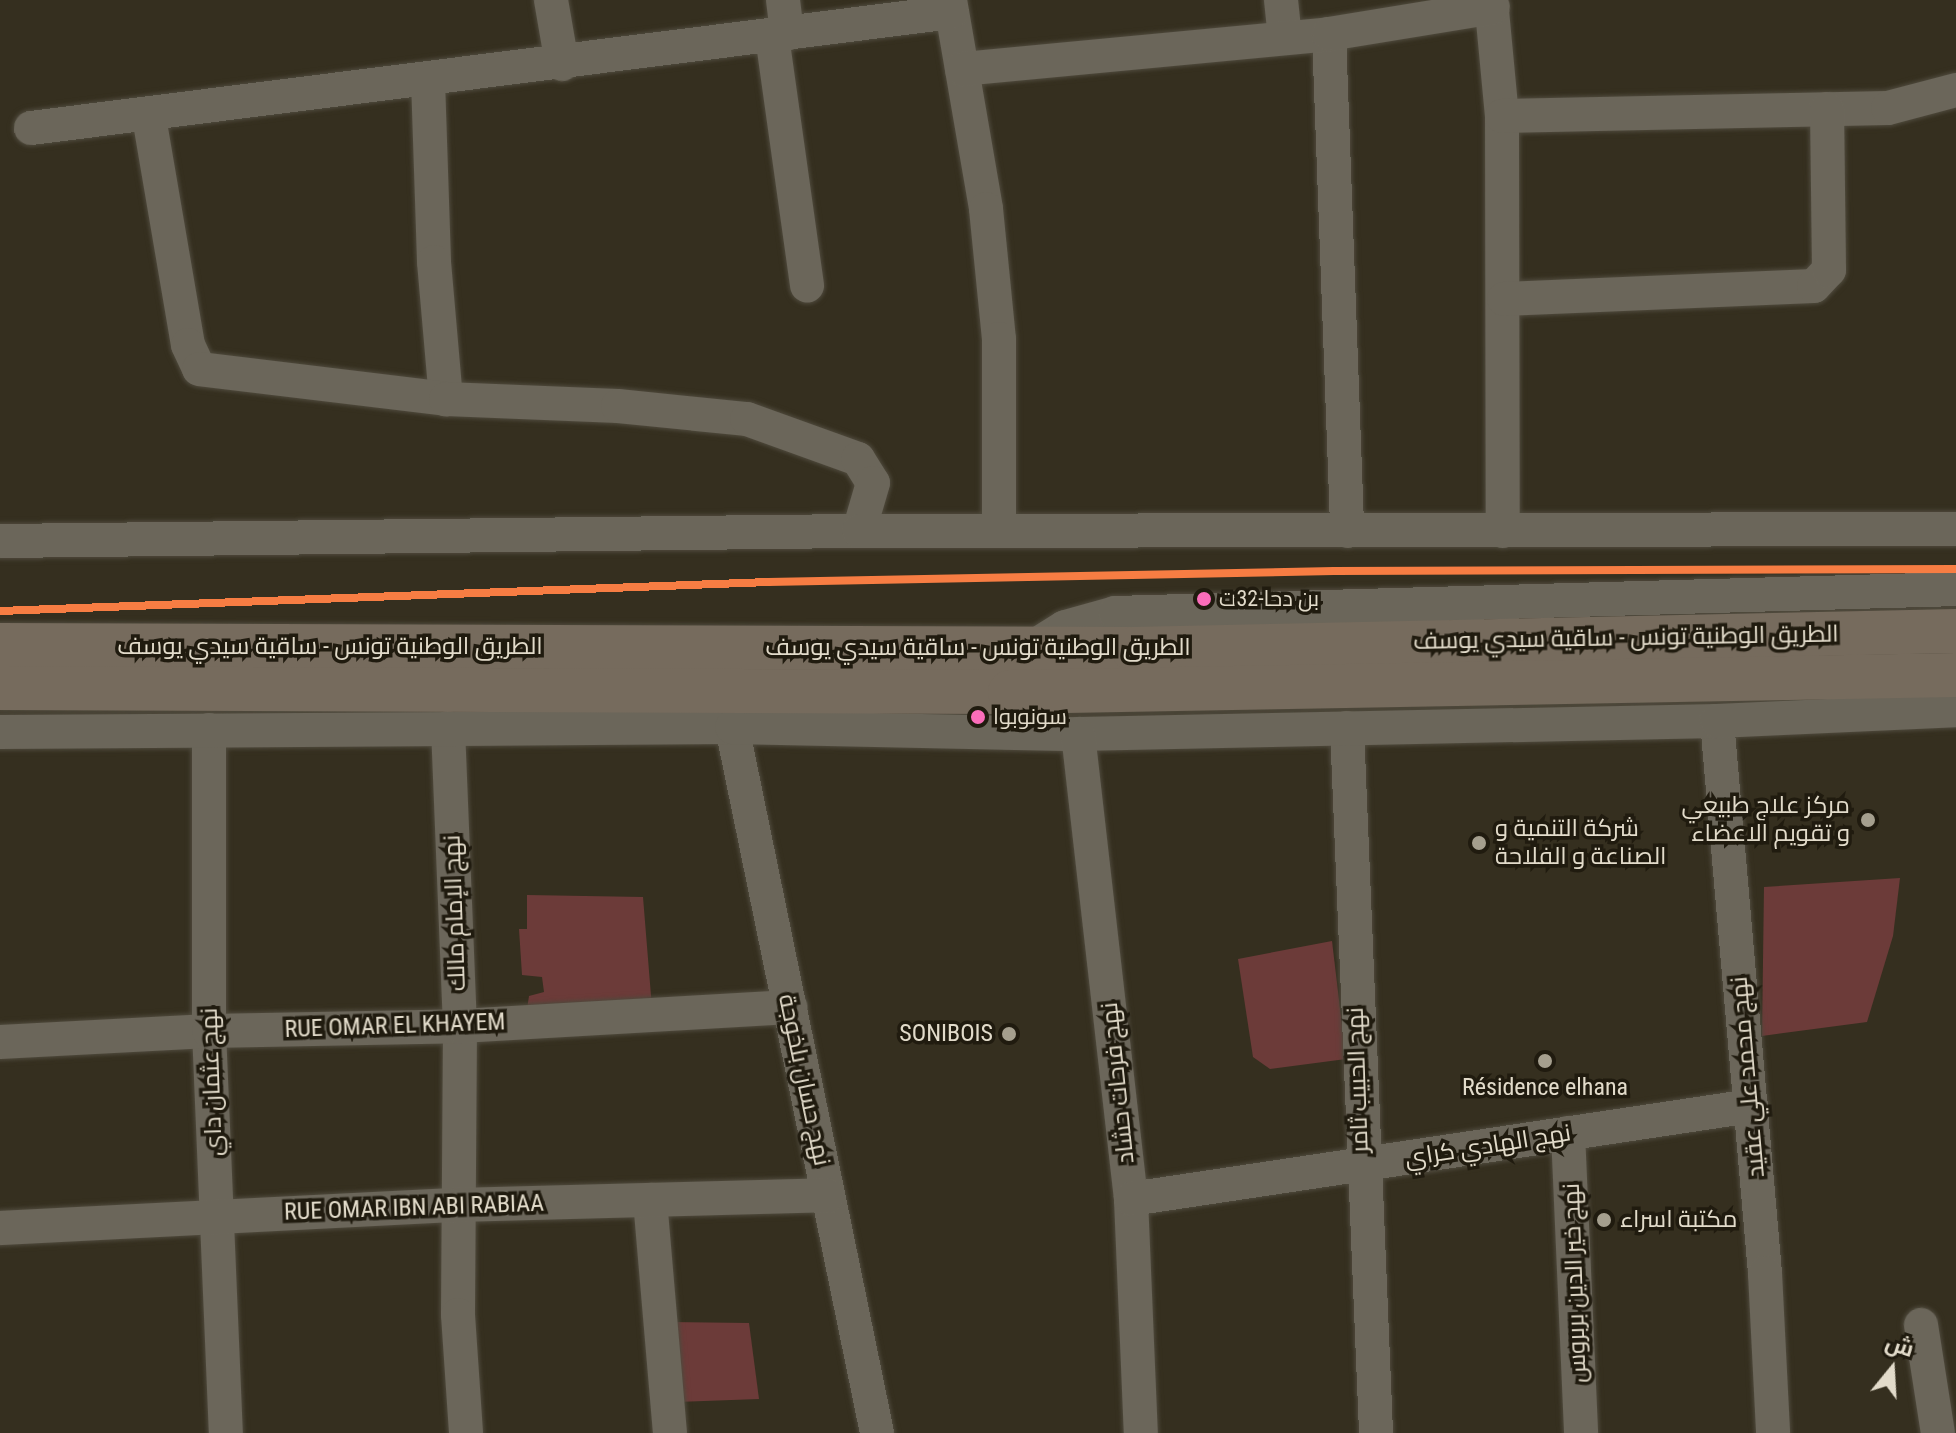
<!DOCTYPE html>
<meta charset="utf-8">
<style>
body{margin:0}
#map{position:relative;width:1956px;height:1433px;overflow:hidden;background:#352f1f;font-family:"Roboto Condensed",Cairo,sans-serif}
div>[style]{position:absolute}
.green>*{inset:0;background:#6c3b39}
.roads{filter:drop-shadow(0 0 2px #4f4a3d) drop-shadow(0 0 2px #4f4a3d)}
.minor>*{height:34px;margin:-17px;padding:0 17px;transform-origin:17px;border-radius:17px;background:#6b665a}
.highway>*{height:44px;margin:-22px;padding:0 22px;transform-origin:22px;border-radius:22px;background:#766b5d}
.rail-1>*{height:8px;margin:-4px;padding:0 4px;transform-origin:4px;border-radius:4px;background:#f77d43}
.dots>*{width:22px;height:22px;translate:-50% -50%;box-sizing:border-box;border:4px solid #201b0f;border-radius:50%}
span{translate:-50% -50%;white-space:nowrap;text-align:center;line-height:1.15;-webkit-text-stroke:7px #201b0f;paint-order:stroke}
.bus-label{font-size:22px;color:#e2dbca}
.left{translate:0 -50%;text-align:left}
.street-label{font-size:24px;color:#e2dbca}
.poi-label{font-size:24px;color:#e2dbca}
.right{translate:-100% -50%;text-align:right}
.north{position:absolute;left:1852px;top:1329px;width:80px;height:80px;-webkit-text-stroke:6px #201b0f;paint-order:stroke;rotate:18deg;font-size:22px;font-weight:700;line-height:32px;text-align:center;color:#e2dbca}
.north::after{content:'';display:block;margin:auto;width:28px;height:36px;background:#e2dbca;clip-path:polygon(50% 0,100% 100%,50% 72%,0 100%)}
</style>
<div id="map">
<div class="green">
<i style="clip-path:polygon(1900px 878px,1893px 936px,1867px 1022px,1762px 1036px,1764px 887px)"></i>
<i style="clip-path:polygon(527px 895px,643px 897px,652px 1008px,527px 1009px,529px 996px,544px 992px,542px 977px,522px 975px,519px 929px,527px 929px)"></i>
<i style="clip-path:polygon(1332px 941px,1346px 1059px,1270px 1069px,1253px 1057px,1238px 959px)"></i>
<i style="clip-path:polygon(669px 1322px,749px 1323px,759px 1399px,677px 1402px)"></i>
</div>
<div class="roads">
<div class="minor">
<i style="left:551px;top:0;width:65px;rotate:80.2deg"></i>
<i style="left:783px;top:0;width:34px;rotate:83deg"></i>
<i style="left:950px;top:0;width:212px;rotate:80.2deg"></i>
<i style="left:986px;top:209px;width:131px;rotate:84.3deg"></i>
<i style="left:999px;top:339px;width:192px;rotate:90deg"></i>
<i style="left:1281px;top:0;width:36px;rotate:84deg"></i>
<i style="left:1491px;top:0;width:117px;rotate:84.6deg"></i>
<i style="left:1502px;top:116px;width:415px;rotate:89.9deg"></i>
<i style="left:1329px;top:34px;width:497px;rotate:87.9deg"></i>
<i style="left:772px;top:36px;width:252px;rotate:82deg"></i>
<i style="left:962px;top:69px;width:369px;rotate:-5.4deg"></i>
<i style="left:1329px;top:34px;width:166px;rotate:-9.3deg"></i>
<i style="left:428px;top:80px;width:182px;rotate:88.1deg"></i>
<i style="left:434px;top:262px;width:138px;rotate:85deg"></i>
<i style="left:1502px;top:116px;width:386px;rotate:-1.2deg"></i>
<i style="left:1888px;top:108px;width:70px;rotate:-14.8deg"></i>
<i style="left:149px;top:117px;width:231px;rotate:80.3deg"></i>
<i style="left:188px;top:345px;width:26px;rotate:65deg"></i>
<i style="left:199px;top:369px;width:249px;rotate:6.9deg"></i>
<i style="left:446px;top:399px;width:172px;rotate:2.3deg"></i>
<i style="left:618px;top:406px;width:130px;rotate:5.8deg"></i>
<i style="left:747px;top:419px;width:118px;rotate:19.8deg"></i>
<i style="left:858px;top:459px;width:28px;rotate:58deg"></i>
<i style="left:873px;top:483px;width:50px;rotate:106.3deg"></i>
<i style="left:31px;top:128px;width:928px;rotate:-7.18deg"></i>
<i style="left:1504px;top:299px;width:310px;rotate:-2.4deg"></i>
<i style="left:1814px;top:286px;width:22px;rotate:-47deg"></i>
<i style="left:1829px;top:270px;width:161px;rotate:-90.7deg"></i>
<i style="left:0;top:541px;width:859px;rotate:-0.67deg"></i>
<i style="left:859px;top:531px;width:1097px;rotate:-0.1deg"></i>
<i style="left:1030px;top:649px;width:41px;rotate:-32.2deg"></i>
<i style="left:1065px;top:627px;width:52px;rotate:-15.6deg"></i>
<i style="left:1115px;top:613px;width:841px;rotate:-1.63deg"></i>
<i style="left:1717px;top:721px;width:554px;rotate:85.03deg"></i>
<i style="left:1765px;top:1273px;width:160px;rotate:87.1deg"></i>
<i style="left:732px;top:727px;width:721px;rotate:78.39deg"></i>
<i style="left:448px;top:728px;width:298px;rotate:87.7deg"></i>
<i style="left:460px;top:1026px;width:289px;rotate:90.4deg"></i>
<i style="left:458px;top:1315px;width:118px;rotate:86.1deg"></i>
<i style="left:1347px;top:728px;width:706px;rotate:87.64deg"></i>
<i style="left:209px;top:730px;width:301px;rotate:90deg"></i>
<i style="left:209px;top:1031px;width:402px;rotate:87.6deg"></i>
<i style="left:0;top:732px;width:732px;rotate:-0.39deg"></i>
<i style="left:732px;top:727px;width:346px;rotate:1.2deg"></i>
<i style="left:1078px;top:734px;width:639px;rotate:-1.17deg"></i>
<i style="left:1717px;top:721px;width:239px;rotate:-2.6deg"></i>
<i style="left:1078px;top:734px;width:468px;rotate:83.5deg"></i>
<i style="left:1131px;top:1199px;width:234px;rotate:87.6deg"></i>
<i style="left:0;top:1042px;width:209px;rotate:-3deg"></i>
<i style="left:209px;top:1031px;width:251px;rotate:-1.1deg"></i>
<i style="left:460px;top:1026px;width:331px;rotate:-3.3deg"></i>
<i style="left:1568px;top:1133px;width:300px;rotate:87.5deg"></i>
<i style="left:1131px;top:1199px;width:627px;rotate:-8.53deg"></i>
<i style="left:650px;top:1200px;width:234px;rotate:85.1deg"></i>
<i style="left:0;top:1228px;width:456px;rotate:-2.9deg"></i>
<i style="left:455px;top:1205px;width:373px;rotate:-1.5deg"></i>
<i style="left:1921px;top:1325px;width:109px;rotate:81.1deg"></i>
</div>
<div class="highway">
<i style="left:0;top:645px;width:1133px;rotate:0.2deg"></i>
<i style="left:1133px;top:649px;width:823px;rotate:-1.25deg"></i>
<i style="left:0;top:688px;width:1010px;rotate:0.23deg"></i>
<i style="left:1010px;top:692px;width:946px;rotate:-1.03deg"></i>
</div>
</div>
<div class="rail-1">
<i style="left:0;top:611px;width:769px;rotate:-2.16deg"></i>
<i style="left:768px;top:582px;width:566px;rotate:-1.11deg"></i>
<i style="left:1334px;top:571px;width:622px;rotate:-0.18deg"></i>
</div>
<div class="dots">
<i style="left:1204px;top:599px;background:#fb6dba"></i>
<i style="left:978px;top:717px;background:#fb6dba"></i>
<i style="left:1868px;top:820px;background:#a59f8e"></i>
<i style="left:1479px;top:843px;background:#a59f8e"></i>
<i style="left:1009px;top:1034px;background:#a59f8e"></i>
<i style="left:1545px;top:1061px;background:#a59f8e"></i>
<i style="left:1604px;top:1220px;background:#a59f8e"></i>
</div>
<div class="bus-label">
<span class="left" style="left:1219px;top:599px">بن دحا-32ت</span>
<span class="left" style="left:993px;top:717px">سونوبوا</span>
</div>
<div class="street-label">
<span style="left:1626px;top:638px;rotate:-1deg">الطريق الوطنية تونس - ساقية سيدي يوسف</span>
<span style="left:330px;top:647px">الطريق الوطنية تونس - ساقية سيدي يوسف</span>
<span style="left:978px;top:648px">الطريق الوطنية تونس - ساقية سيدي يوسف</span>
<span style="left:455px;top:913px;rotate:-92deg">نهج الإمام مالك</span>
<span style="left:395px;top:1026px;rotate:-2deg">RUE OMAR EL KHAYEM</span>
<span style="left:1748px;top:1077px;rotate:-95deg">نهج محمد علي عقيد</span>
<span style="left:804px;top:1080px;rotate:78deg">نهج حسان بلخوجة</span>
<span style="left:1358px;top:1080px;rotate:-92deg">نهج الحبيب ثامر</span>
<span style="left:212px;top:1082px;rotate:-92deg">نهج عثمان داي</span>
<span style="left:1118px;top:1083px;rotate:-96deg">نهج فرحات حشاد</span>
<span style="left:1488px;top:1146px;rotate:-9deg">نهج الهادي كراي</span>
<span style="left:414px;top:1208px;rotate:-2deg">RUE OMAR IBN ABI RABIAA</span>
<span style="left:1575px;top:1283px;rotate:-92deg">نهج خير الدين بربروس</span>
</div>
<div class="poi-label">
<span class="right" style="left:1850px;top:820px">مركز علاج طبيعي<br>و تقويم الاعضاء</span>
<span class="left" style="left:1495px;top:843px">شركة التنمية و<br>الصناعة و الفلاحة</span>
<span class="right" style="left:993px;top:1034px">SONIBOIS</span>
<span style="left:1545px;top:1088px">Résidence elhana</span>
<span class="left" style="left:1620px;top:1220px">مكتبة اسراء</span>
</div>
<div class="north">ش</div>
</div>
